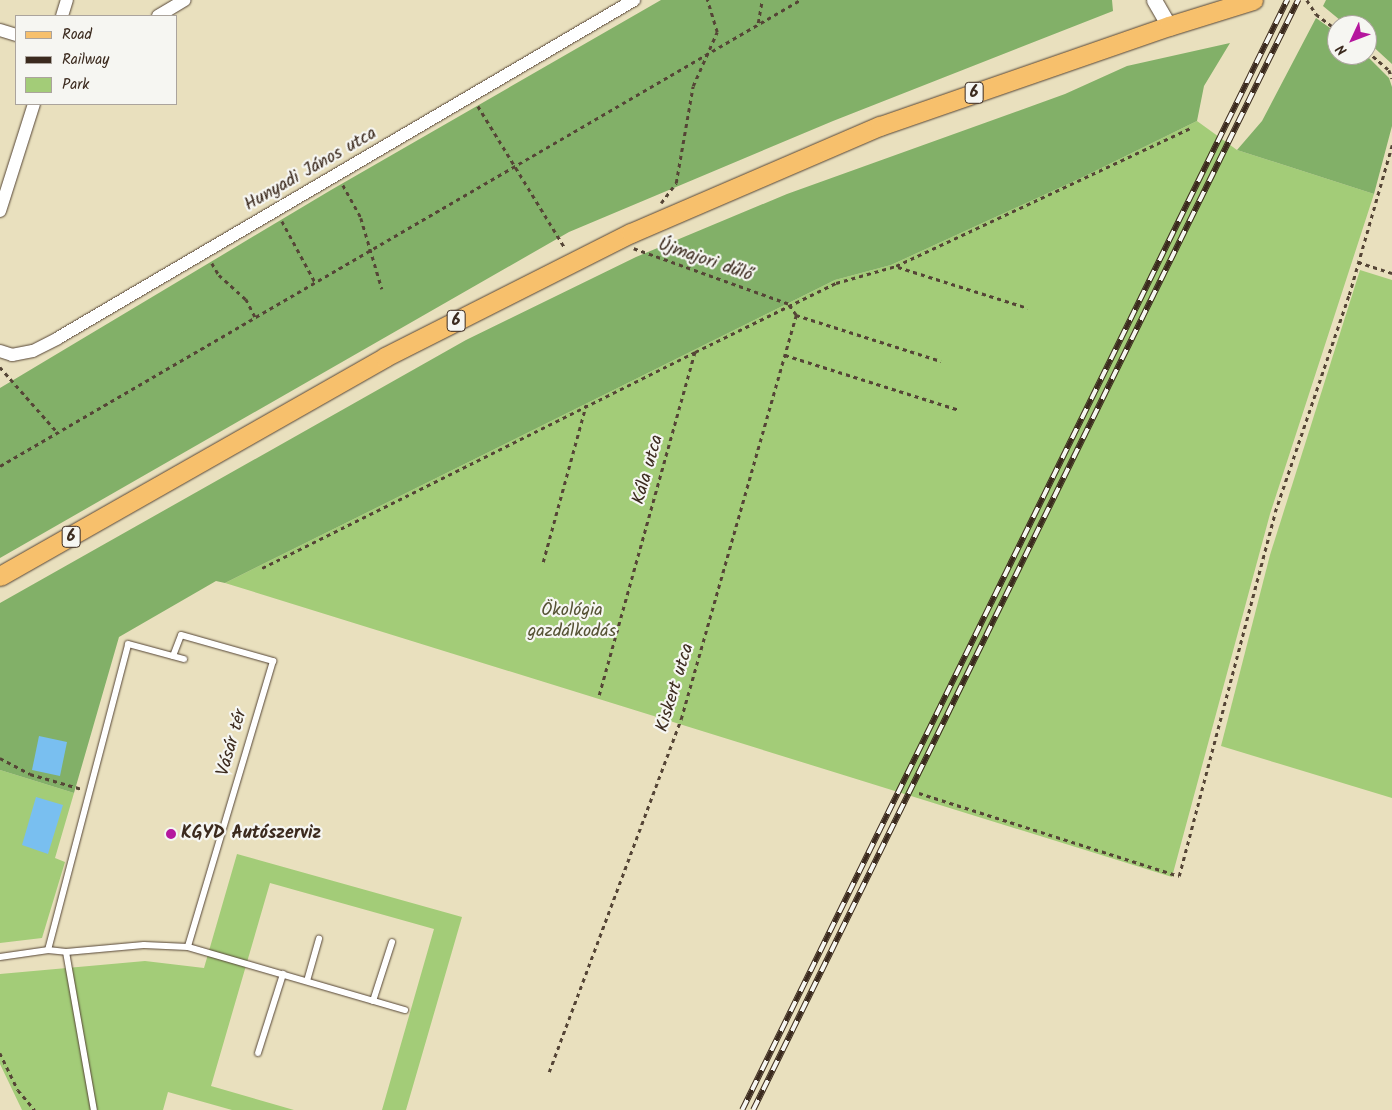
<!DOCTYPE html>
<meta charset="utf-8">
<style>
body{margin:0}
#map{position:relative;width:1392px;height:1110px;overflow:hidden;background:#e9e0be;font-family:Kalam,sans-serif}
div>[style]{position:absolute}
.green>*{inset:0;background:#a3cc78}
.forest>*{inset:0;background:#82b068}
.water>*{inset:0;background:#79bff0}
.path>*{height:2.5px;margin-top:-1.25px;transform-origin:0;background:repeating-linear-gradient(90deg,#554536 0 4px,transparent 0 8px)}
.roads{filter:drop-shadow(0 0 1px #554536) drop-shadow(0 0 1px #554536)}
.service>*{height:6px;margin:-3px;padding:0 3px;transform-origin:3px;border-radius:3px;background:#fff}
.minor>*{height:12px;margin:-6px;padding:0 6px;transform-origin:6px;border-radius:6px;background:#fff}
.tertiary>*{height:15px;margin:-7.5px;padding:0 7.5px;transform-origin:7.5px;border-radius:7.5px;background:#fff}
.primary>*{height:19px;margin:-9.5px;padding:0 9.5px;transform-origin:9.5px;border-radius:9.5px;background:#f7c06c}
.rail>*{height:5.5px;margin-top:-2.75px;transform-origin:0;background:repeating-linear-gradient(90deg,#f6f6f2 0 11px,#3b2a1e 0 22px);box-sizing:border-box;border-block:1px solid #3b2a1e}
.dots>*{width:14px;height:14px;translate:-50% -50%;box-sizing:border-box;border:2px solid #f6f6f2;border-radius:50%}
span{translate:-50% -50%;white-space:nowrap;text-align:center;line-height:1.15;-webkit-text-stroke:4.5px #f6f6f2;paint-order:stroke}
.shield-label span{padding:1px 4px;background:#f6f6f2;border:1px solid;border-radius:4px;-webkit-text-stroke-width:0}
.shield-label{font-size:16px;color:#3b2a1e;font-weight:700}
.street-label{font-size:18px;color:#3b2a1e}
.park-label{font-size:18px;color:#555234}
.poi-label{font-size:18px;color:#3b2a1e;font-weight:700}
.left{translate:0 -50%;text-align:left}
.legend{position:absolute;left:15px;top:15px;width:162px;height:90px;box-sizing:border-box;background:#f6f6f2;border:1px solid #aba49d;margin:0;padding:6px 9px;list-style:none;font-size:15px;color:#3b2a1e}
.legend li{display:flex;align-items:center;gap:10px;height:25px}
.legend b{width:25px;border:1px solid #aba49d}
.north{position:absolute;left:1327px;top:15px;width:50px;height:50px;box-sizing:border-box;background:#f6f6f2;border:1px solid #aba49d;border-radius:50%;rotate:227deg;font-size:14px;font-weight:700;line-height:20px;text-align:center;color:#3b2a1e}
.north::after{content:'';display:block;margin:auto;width:18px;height:22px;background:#b5179e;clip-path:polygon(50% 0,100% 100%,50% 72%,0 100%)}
</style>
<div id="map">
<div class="green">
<i style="clip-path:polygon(1197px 121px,1237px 150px,1374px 194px,1270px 514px,1172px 877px,225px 583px,835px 280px,891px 265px,1081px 178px)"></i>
<i style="clip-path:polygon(1360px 270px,1392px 280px,1392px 798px,1221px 746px,1270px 555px)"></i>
<i style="clip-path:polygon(0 770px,74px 793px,55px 858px,65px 862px,42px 938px,0 943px)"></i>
<i style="clip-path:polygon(237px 854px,462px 917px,406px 1110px,382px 1110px,434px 929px,270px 883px,211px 1086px,294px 1110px,232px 1110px,168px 1092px,163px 1110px,22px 1110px,0 1064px,0 974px,145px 961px,204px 968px)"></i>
</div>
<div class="forest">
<i style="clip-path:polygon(661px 0,1112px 0,1113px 11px,833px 121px,569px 232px,0 558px,0 388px,331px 190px)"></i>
<i style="clip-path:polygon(1326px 0,1392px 0,1392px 64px,1367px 41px,1367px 25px,1346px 25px,1323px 6px)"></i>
<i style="clip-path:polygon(1316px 18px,1337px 33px,1337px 55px,1366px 55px,1389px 78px,1392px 87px,1392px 126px,1374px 194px,1237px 150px,1262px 121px)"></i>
<i style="clip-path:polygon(1230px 43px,1204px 86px,1197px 121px,1081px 178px,891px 265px,835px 280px,225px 583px,216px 581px,119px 637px,74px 793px,0 770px,0 603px,466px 340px,636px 257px,787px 194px,1065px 94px,1127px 66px)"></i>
</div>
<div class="water">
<i style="clip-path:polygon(39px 736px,67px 742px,60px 776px,32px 770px)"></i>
<i style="clip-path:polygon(36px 797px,63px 805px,48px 854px,22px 845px)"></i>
</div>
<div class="path">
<i style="left:1307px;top:0;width:17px;rotate:57deg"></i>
<i style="left:1316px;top:14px;width:26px;rotate:37deg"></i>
<i style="left:758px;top:23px;width:23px;rotate:-80deg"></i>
<i style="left:1367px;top:51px;width:29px;rotate:41deg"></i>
<i style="left:1389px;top:70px;width:9px;rotate:69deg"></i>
<i style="left:478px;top:106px;width:167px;rotate:58.5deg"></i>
<i style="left:343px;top:185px;width:38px;rotate:61deg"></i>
<i style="left:361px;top:218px;width:74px;rotate:73.5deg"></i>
<i style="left:661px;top:203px;width:25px;rotate:-53deg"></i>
<i style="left:676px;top:183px;width:98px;rotate:-80.1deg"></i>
<i style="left:693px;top:86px;width:59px;rotate:-66deg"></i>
<i style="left:717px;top:32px;width:34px;rotate:-107deg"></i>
<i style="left:282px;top:221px;width:69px;rotate:61.6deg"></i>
<i style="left:1358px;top:262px;width:36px;rotate:18deg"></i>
<i style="left:212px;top:263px;width:14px;rotate:60deg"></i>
<i style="left:219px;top:275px;width:36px;rotate:42deg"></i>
<i style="left:246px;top:299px;width:20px;rotate:63deg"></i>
<i style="left:898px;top:267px;width:136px;rotate:17.5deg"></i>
<i style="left:796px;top:315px;width:152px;rotate:17.6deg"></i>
<i style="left:785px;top:355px;width:182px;rotate:17.5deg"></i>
<i style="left:0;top:367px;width:88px;rotate:48.7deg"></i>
<i style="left:0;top:466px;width:926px;rotate:-30.22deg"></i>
<i style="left:543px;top:562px;width:163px;rotate:-74.7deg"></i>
<i style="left:262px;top:568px;width:484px;rotate:-26.5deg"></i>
<i style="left:599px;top:695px;width:356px;rotate:-74.4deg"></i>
<i style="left:695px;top:352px;width:157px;rotate:-26.1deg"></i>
<i style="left:836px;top:283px;width:62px;rotate:-15.8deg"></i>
<i style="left:896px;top:266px;width:326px;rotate:-25.1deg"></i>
<i style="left:0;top:758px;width:34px;rotate:28deg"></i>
<i style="left:30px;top:774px;width:54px;rotate:16.1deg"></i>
<i style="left:919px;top:793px;width:273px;rotate:17.7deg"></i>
<i style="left:1179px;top:876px;width:376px;rotate:-75.2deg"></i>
<i style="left:1275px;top:512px;width:229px;rotate:-71.2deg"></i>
<i style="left:1349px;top:295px;width:156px;rotate:-74deg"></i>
<i style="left:0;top:1053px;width:41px;rotate:64.1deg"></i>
<i style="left:18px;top:1090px;width:26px;rotate:50deg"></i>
<i style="left:549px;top:1072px;width:377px;rotate:-69.5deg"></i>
<i style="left:681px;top:719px;width:420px;rotate:-74.1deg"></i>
<i style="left:796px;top:315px;width:14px;rotate:-126deg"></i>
<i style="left:788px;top:304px;width:164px;rotate:-160.3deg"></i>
</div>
<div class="roads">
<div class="service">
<i style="left:173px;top:656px;width:22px;rotate:-69deg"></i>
<i style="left:181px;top:635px;width:96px;rotate:15.8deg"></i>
<i style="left:273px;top:661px;width:298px;rotate:106.6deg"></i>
<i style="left:48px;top:950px;width:18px;rotate:6deg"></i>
<i style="left:66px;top:952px;width:78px;rotate:-5.1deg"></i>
<i style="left:144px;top:945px;width:44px;rotate:2.6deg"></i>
<i style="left:188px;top:947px;width:226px;rotate:16.2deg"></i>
<i style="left:66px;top:952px;width:160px;rotate:80deg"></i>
<i style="left:0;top:957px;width:49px;rotate:-8.3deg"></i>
<i style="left:48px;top:950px;width:316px;rotate:-75.3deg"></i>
<i style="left:128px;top:644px;width:58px;rotate:15deg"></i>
<i style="left:307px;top:981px;width:44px;rotate:-74.1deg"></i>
<i style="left:373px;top:1001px;width:62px;rotate:-72.1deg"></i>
<i style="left:258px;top:1053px;width:83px;rotate:-72.4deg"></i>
</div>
<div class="minor">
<i style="left:62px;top:16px;width:17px;rotate:-73deg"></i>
<i style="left:158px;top:16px;width:31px;rotate:-31deg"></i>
<i style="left:0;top:30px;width:17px;rotate:17deg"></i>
<i style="left:0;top:211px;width:112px;rotate:-72.4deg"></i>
<i style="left:0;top:351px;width:13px;rotate:18deg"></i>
<i style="left:12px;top:355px;width:21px;rotate:-11deg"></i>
<i style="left:33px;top:351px;width:28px;rotate:-27deg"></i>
<i style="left:58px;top:338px;width:668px;rotate:-30.4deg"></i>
</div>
<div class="tertiary">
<i style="left:1154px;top:0;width:30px;rotate:60deg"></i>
</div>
<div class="primary">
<i style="left:0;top:576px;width:443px;rotate:-29.6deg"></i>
<i style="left:385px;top:357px;width:275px;rotate:-26.8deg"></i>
<i style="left:631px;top:233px;width:271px;rotate:-23.3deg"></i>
<i style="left:880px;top:126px;width:306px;rotate:-19.1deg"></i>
<i style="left:1169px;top:26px;width:88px;rotate:-17.2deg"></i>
</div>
</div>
<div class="rail">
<i style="left:742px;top:1110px;width:1237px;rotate:-63.85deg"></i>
<i style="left:753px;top:1110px;width:1237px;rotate:-63.85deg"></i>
</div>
<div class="dots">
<i style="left:171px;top:834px;background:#b5179e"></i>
</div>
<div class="shield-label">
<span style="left:974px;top:93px">6</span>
<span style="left:456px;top:321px">6</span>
<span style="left:71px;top:537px">6</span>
</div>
<div class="street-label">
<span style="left:311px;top:170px;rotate:-30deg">Hunyadi János utca</span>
<span style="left:705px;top:261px;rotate:19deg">Újmajori dűlő</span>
<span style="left:649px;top:470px;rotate:-74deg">Kála utca</span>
<span style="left:676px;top:688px;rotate:-73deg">Kiskert utca</span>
<span style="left:233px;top:743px;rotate:-74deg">Vásár tér</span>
</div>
<div class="park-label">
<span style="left:572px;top:622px">Ökológia<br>gazdálkodás</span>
</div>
<div class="poi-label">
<span class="left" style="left:181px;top:834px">KGYD Autószerviz</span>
</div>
<ul class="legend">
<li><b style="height:6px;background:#f7c06c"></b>Road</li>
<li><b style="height:6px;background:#3b2a1e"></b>Railway</li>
<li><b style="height:14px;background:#a3cc78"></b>Park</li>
</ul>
<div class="north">N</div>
</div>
